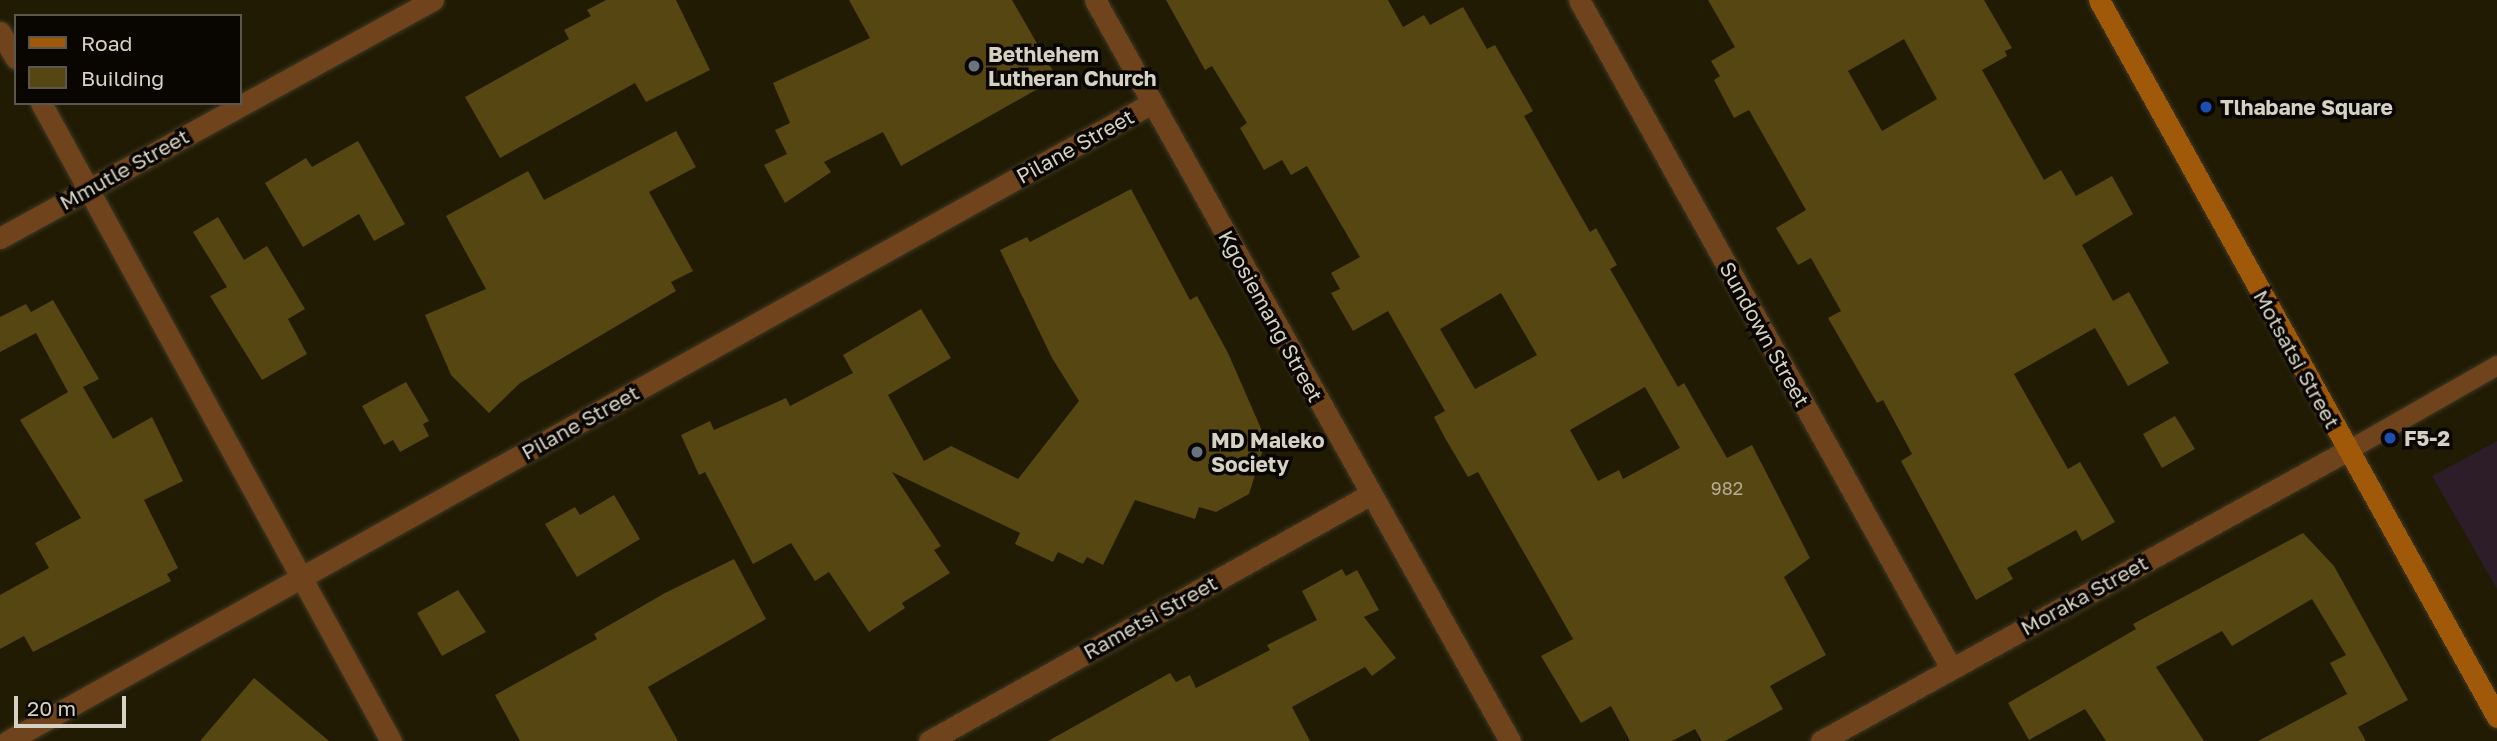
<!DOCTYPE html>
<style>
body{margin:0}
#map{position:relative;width:2497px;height:741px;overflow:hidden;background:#221b04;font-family:"Golos Text",sans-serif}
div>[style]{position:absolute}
.education>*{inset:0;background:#2c1d28}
.building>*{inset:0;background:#554612}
.roads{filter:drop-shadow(0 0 2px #3f3823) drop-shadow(0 0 2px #3f3823)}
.lane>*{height:19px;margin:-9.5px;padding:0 9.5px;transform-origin:9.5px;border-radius:9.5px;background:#6f441c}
.street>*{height:21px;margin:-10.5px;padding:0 10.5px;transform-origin:10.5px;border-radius:10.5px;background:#6f441c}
.secondary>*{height:21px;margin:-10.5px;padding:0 10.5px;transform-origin:10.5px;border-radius:10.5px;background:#9f5908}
.dots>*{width:19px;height:19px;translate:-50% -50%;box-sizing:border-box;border:4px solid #090601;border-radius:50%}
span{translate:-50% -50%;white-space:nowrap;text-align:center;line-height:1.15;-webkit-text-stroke:7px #090601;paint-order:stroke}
.number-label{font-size:18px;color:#b5ae97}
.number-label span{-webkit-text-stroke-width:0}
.poi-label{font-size:21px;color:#d5d1c3;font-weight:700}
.left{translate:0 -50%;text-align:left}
.street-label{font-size:21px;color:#d5d1c3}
.legend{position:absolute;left:14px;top:14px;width:228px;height:91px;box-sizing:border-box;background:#090601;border:2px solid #5b574f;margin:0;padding:9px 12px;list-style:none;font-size:21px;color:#d5d1c3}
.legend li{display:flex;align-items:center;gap:14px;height:35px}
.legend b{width:35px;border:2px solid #5b574f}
.scale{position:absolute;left:14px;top:696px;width:112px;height:32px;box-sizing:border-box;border:4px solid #d5d1c3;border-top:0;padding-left:9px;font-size:21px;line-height:24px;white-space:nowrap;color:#d5d1c3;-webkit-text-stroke:5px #090601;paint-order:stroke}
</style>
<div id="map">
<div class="education">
<i style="clip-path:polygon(2497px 441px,2497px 589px,2432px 476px)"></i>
</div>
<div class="building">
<i style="clip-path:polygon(606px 0,676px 0,710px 70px,646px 102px,635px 83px,500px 158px,465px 97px,569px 39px,564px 30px,591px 16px,587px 10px)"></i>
<i style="clip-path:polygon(849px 0,1012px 0,1057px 78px,901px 166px,883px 132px,824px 162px,831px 172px,785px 203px,764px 165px,787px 154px,775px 130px,790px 123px,773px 83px,870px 38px)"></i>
<i style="clip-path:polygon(evenodd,1166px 0,1388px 0,1403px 27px,1424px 15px,1430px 25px,1463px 7px,1487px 49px,1495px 45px,1533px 111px,1524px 116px,1590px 232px,1596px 228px,1617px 265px,1610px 269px,1678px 387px,1684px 383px,1727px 458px,1752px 445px,1810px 558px,1784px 577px,1826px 655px,1770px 686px,1783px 709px,1725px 741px,1702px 741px,1695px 729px,1672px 741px,1630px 741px,1611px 706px,1581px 723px,1541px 656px,1573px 639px,1478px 472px,1468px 477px,1445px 438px,1434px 417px,1445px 411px,1388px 311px,1353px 331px,1331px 293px,1340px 289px,1331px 273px,1360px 257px,1307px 166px,1291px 175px,1282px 160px,1264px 170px,1240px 128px,1247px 123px,1212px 66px,1205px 70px,1166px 0,1501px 293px,1537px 355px,1475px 389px,1440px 329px,1501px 293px,1166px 0,1645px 387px,1680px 448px,1623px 479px,1619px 470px,1598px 481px,1570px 430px,1645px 387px)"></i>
<i style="clip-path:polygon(evenodd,1708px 0,1984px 0,2012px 48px,2005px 51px,2007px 56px,1982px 70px,2044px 180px,2061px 170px,2076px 196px,2112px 176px,2133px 214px,2082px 245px,2113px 301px,2129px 292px,2169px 363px,2128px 386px,2095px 328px,2014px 374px,2068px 469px,2080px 462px,2115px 522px,2082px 541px,2076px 530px,2007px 568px,2013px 579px,1976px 600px,1901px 461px,1912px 454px,1883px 400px,1877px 403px,1828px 318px,1841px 311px,1811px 258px,1798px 265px,1776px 228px,1806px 210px,1749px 110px,1734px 118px,1714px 80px,1720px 76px,1711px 61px,1735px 47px,1708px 0,1904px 39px,1937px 99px,1882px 131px,1848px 71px,1904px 39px)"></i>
<i style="clip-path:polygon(676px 131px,696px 167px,649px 192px,693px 271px,671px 282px,676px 291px,520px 383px,489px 413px,451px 375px,425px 315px,486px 289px,446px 216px,528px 171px,544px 200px)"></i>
<i style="clip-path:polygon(358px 141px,405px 224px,374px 241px,359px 214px,303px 247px,265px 183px,306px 158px,312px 167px)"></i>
<i style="clip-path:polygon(1131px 189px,1190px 300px,1197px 296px,1228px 353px,1266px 440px,1249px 494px,1216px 512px,1199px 507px,1195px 519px,1135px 500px,1103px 565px,1087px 557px,1083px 564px,1058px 552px,1053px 562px,1015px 544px,1020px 533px,892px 472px,941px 546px,934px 550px,950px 573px,902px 603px,905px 608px,869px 632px,829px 572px,815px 581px,791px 543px,753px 564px,705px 472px,699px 475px,681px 435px,710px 421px,714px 430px,786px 398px,790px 406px,853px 373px,843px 355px,921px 309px,951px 358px,888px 395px,924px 461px,951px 446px,1018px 479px,1079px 401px,1052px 358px,1000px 250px,1027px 237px,1030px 242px)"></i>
<i style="clip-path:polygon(218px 217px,244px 260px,267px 246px,305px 309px,288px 319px,307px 354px,262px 380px,210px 296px,227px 287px,193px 232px)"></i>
<i style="clip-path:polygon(53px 300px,99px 379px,83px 387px,113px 439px,152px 417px,183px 481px,144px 500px,178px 568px,167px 574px,171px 581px,33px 652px,24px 636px,0 649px,0 595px,49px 568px,35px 543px,81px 518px,20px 420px,68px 392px,36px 333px,0 352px,0 317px,26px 304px,31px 312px)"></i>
<i style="clip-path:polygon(406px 382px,429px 421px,423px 424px,429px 436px,400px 452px,393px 440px,384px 445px,362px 406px)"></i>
<i style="clip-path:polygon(2175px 416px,2195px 449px,2162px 468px,2143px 434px)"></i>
<i style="clip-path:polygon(614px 495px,640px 539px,577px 577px,545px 524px,575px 507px,580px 515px)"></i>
<i style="clip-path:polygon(2303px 533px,2334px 566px,2408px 700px,2358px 727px,2366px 741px,2258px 741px,2347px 694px,2330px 663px,2346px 655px,2312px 599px,2232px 646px,2222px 631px,2156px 667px,2204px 741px,2106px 741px,2085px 709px,2029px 740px,2008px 703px,2136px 629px,2133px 624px)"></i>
<i style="clip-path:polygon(734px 559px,766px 619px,648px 687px,678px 741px,520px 741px,495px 695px,597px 639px,594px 634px,665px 593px)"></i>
<i style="clip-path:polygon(1342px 569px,1346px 576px,1357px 570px,1379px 610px,1364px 617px,1396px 658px,1372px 676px,1365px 667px,1292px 707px,1310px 741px,1048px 741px,1170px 673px,1176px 682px,1190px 675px,1196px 688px,1270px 650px,1267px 645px,1317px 620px,1302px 591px)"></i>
<i style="clip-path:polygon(458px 590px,486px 632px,442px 656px,417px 613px)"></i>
<i style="clip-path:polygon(254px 678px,329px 741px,200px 741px)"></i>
</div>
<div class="roads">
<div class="lane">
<i style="left:2348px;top:450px;width:172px;rotate:-29.7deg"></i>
</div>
<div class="street">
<i style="left:1095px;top:0;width:849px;rotate:60.75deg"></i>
<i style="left:1579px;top:0;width:765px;rotate:60.89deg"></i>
<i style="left:0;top:32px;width:31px;rotate:59deg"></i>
<i style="left:41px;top:103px;width:728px;rotate:61.25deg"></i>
<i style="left:0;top:238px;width:494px;rotate:-28.8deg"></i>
<i style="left:8px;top:741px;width:1310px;rotate:-29.15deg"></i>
<i style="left:929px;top:741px;width:506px;rotate:-29.2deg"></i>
<i style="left:1821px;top:741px;width:602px;rotate:-28.91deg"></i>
</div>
<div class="secondary">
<i style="left:2099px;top:0;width:820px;rotate:60.97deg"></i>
</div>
</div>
<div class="dots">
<i style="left:974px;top:66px;background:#6b7280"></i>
<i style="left:2206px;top:107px;background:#1a4fb4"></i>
<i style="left:2390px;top:438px;background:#1a4fb4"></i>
<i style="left:1197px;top:452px;background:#6b7280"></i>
</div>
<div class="number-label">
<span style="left:1727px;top:488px">982</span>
</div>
<div class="poi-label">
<span class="left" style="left:988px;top:66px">Bethlehem<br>Lutheran Church</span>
<span class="left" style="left:2220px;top:107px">Tlhabane Square</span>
<span class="left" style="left:2404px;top:438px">F5-2</span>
<span class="left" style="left:1211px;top:452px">MD Maleko<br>Society</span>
</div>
<div class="street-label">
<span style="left:1075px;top:146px;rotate:-29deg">Pilane Street</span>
<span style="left:124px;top:169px;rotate:-29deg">Mmutle Street</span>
<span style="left:1271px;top:316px;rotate:61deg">Kgosiemang Street</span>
<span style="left:1765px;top:334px;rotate:61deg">Sundown Street</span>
<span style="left:2297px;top:359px;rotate:61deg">Motsatsi Street</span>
<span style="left:580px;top:422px;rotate:-29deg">Pilane Street</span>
<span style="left:2084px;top:595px;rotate:-29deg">Moraka Street</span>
<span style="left:1150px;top:617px;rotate:-29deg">Rametsi Street</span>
</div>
<ul class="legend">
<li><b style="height:9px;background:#9f5908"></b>Road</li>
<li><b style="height:19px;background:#554612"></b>Building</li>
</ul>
<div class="scale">20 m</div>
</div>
